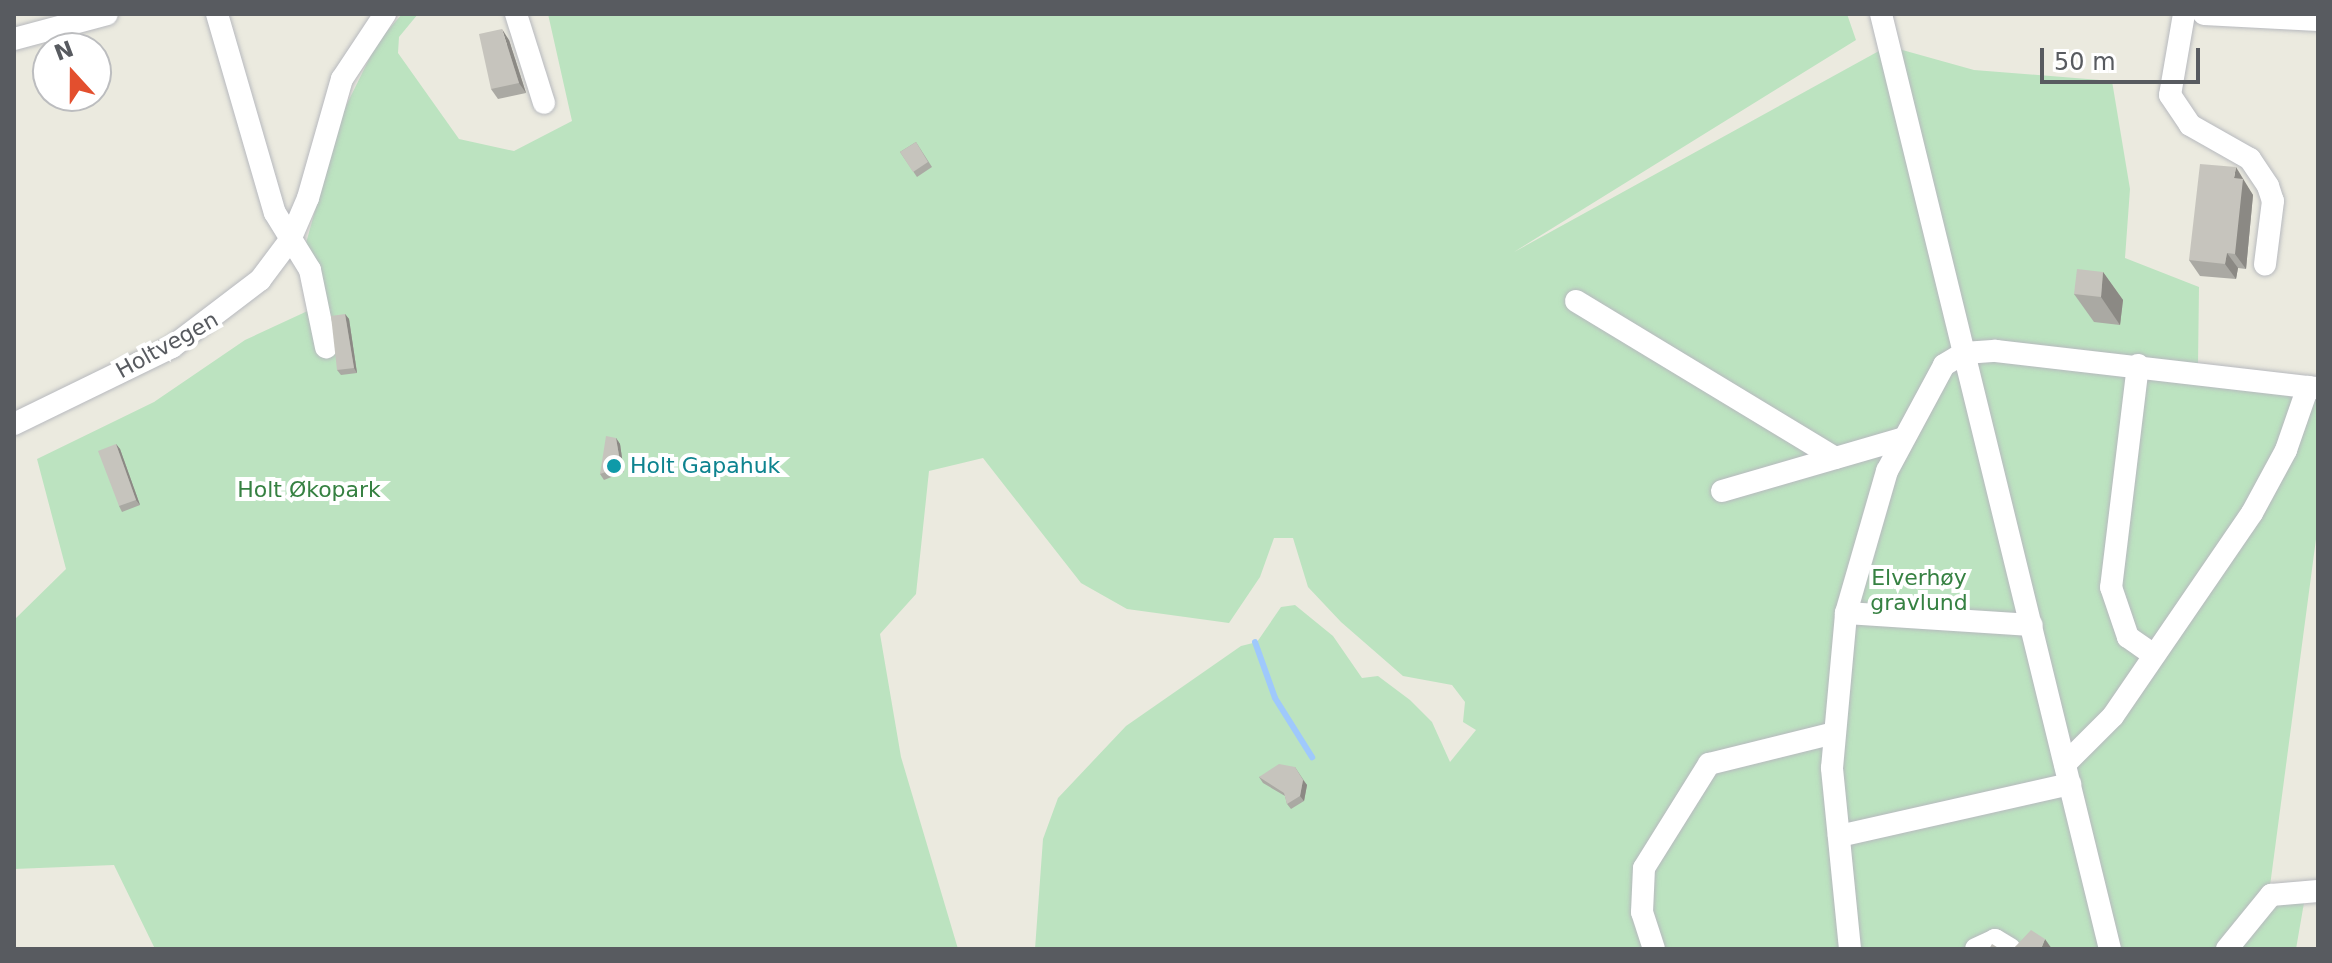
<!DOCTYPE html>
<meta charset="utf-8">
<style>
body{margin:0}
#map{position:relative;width:2332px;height:963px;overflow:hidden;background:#ebeadf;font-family:"DejaVu Sans",sans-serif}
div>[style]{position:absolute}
.green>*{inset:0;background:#bce3c0}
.stream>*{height:6px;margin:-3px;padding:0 3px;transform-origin:3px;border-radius:3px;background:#9fc9fc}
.roads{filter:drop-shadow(0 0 2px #b7b9be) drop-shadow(0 0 2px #b7b9be)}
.minor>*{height:22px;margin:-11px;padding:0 11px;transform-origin:11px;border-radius:11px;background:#fff}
.wall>*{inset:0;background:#aaa9a3}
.shaded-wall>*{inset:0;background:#8b8984}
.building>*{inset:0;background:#c6c4bd}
.dots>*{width:22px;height:22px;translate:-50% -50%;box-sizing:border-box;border:4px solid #fff;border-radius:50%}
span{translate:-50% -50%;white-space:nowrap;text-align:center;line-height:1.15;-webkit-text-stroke:8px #fff;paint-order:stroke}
.street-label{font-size:22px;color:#585b60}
.culture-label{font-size:22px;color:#0d838f}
.left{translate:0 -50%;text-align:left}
.park-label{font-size:22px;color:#368142}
.frame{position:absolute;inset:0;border:16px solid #585b60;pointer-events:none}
.north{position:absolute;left:32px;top:32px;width:80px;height:80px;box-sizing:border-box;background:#fff;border:2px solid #bcbdbf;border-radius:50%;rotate:339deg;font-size:22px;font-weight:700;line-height:32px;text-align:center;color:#585b60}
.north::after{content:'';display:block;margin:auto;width:28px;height:36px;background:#e34f2e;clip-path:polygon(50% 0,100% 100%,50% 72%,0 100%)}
.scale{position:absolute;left:2040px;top:48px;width:160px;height:36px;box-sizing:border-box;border:4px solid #585b60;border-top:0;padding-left:10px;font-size:24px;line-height:28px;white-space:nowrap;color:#585b60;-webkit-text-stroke:6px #fff;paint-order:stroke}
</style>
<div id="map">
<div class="green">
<i style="clip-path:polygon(402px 14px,418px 14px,399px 37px,398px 53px,459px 139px,514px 151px,572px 121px,548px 14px,1847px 14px,1856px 40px,1514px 252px,1888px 46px,1974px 70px,2112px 81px,2130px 189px,2125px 258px,2199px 287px,2198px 364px,2318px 381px,2318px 524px,2268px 901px,2305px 897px,2296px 949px,1035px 949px,1043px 839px,1058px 798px,1126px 726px,1241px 646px,1257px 642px,1281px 607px,1295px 605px,1333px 636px,1362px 678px,1378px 676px,1410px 700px,1432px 722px,1450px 762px,1476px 730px,1463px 722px,1465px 702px,1452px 685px,1403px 676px,1341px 622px,1308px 587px,1293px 538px,1274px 538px,1260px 577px,1229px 623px,1127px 609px,1081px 583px,983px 458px,929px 471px,916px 594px,880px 634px,901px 757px,958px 949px,155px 949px,114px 865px,14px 869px,14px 620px,66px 569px,37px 459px,154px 402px,245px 340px,327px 302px,306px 243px,342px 114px,377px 43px)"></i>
</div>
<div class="stream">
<i style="left:1255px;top:642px;width:59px;rotate:70.3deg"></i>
<i style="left:1275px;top:698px;width:70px;rotate:57.9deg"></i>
</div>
<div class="roads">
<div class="minor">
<i style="left:217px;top:14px;width:207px;rotate:73.8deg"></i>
<i style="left:275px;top:213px;width:67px;rotate:58.4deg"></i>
<i style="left:310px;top:270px;width:79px;rotate:78.3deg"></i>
<i style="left:516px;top:14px;width:93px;rotate:72.5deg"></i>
<i style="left:1881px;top:14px;width:963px;rotate:76.24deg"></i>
<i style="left:2184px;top:14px;width:82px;rotate:99.8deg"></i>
<i style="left:2170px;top:95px;width:36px;rotate:56deg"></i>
<i style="left:2190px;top:125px;width:69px;rotate:29.5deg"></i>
<i style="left:2250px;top:159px;width:32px;rotate:56deg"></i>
<i style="left:2268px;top:186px;width:16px;rotate:72deg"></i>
<i style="left:2273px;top:201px;width:64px;rotate:97.2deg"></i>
<i style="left:2204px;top:14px;width:114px;rotate:3deg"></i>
<i style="left:14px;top:39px;width:96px;rotate:-15deg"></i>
<i style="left:1576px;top:301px;width:303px;rotate:31.2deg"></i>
<i style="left:2138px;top:365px;width:224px;rotate:96.9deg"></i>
<i style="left:2111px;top:587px;width:53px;rotate:71.2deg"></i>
<i style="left:2128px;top:637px;width:29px;rotate:35deg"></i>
<i style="left:14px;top:424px;width:176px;rotate:-26deg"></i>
<i style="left:172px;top:347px;width:111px;rotate:-37.3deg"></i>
<i style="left:260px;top:280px;width:50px;rotate:-53.1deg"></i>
<i style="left:290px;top:240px;width:46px;rotate:-66.8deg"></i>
<i style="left:308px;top:198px;width:124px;rotate:-74.1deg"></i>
<i style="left:342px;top:79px;width:78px;rotate:-56.5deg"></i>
<i style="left:1722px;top:491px;width:186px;rotate:-16.2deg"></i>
<i style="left:1846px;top:613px;width:186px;rotate:3.7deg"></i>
<i style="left:2065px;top:764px;width:68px;rotate:-45deg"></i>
<i style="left:2113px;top:716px;width:246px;rotate:-55.6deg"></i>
<i style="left:2252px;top:513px;width:72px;rotate:-61.6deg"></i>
<i style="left:2286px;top:450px;width:67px;rotate:-70.8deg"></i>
<i style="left:1839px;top:836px;width:237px;rotate:-12.7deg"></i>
<i style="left:1654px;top:949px;width:39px;rotate:-108deg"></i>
<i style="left:1642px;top:912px;width:44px;rotate:-87.4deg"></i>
<i style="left:1644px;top:868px;width:123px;rotate:-58deg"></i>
<i style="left:1709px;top:764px;width:129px;rotate:-13.9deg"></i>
<i style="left:1850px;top:949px;width:182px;rotate:-95.7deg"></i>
<i style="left:1832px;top:768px;width:156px;rotate:-84.8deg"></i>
<i style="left:1846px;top:613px;width:148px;rotate:-73.9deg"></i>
<i style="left:1887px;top:471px;width:120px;rotate:-61.7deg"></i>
<i style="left:1944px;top:365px;width:23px;rotate:-31deg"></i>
<i style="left:1964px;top:353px;width:32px;rotate:-4deg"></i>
<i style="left:1996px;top:351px;width:324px;rotate:6.6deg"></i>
<i style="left:1976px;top:949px;width:21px;rotate:-25deg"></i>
<i style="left:1995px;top:940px;width:17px;rotate:31deg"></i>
<i style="left:2227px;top:949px;width:70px;rotate:-50.8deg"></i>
<i style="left:2271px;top:895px;width:47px;rotate:-4.9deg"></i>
</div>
</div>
<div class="wall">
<i style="clip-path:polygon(509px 40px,526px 93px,498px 99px,491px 89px)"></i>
<i style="clip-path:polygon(916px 142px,932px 167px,917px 177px,900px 152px)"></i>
<i style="clip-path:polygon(2246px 183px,2246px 185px,2253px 195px,2246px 269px,2238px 268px,2236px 279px,2200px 276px,2189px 260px)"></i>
<i style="clip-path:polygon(2103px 272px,2123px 300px,2120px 325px,2094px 322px,2074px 294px)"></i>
<i style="clip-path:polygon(345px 314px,349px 319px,357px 373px,341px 375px,337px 370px)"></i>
<i style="clip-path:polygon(616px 438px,620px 444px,624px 472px,604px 480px,600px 474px)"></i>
<i style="clip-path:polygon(116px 444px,120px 449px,140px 505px,122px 512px,119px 506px)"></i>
<i style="clip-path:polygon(1295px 767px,1307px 785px,1304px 801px,1291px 809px,1287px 804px,1285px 796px,1263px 783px,1259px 777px)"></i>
</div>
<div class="shaded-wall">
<i style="clip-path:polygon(502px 29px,509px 40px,526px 93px,519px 83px)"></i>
<i style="clip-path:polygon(2236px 167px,2253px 195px,2246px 269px,2235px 254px,2234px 178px)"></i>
<i style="clip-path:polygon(2227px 253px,2238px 268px,2236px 279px,2225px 264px)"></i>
<i style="clip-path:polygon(2103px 272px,2123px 300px,2120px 325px,2101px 297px)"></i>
<i style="clip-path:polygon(345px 314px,349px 319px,357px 373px,354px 368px)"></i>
<i style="clip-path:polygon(616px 438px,620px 444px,624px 472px,621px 467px)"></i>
<i style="clip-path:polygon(116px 444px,120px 449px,140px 505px,136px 500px)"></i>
<i style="clip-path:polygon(1303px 780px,1307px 785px,1304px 801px,1300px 796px)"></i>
<i style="clip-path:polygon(2045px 939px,2052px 949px,2041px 949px)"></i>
</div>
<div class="building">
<i style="clip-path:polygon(502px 29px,519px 83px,491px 89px,479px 34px)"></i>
<i style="clip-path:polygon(916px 142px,928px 162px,913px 172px,900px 152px)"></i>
<i style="clip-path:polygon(2200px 164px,2236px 167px,2234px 178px,2243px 179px,2235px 254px,2227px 253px,2225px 264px,2189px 260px)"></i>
<i style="clip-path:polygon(2077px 269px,2103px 272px,2101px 297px,2074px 294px)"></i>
<i style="clip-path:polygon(345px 314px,354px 368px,337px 370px,331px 316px)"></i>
<i style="clip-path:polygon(606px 436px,616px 438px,621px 467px,600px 474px)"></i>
<i style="clip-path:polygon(116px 444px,136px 500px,119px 506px,98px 451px)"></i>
<i style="clip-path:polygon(1279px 764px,1295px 767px,1303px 780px,1300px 796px,1287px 804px,1284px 793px,1259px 777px)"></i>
<i style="clip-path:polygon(2031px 930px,2045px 939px,2041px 949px,2013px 949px)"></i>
<i style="clip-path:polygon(1992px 944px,2000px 949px,1989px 949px)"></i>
</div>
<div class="dots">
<i style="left:614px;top:466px;background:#0f9aa8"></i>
</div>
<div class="street-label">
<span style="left:167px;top:345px;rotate:-29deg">Holtvegen</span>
</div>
<div class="culture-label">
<span class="left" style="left:630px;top:466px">Holt Gapahuk</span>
</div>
<div class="park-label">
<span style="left:309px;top:490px">Holt Økopark</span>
<span style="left:1919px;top:590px">Elverhøy<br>gravlund</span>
</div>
<div class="frame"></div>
<div class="north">N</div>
<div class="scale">50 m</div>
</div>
